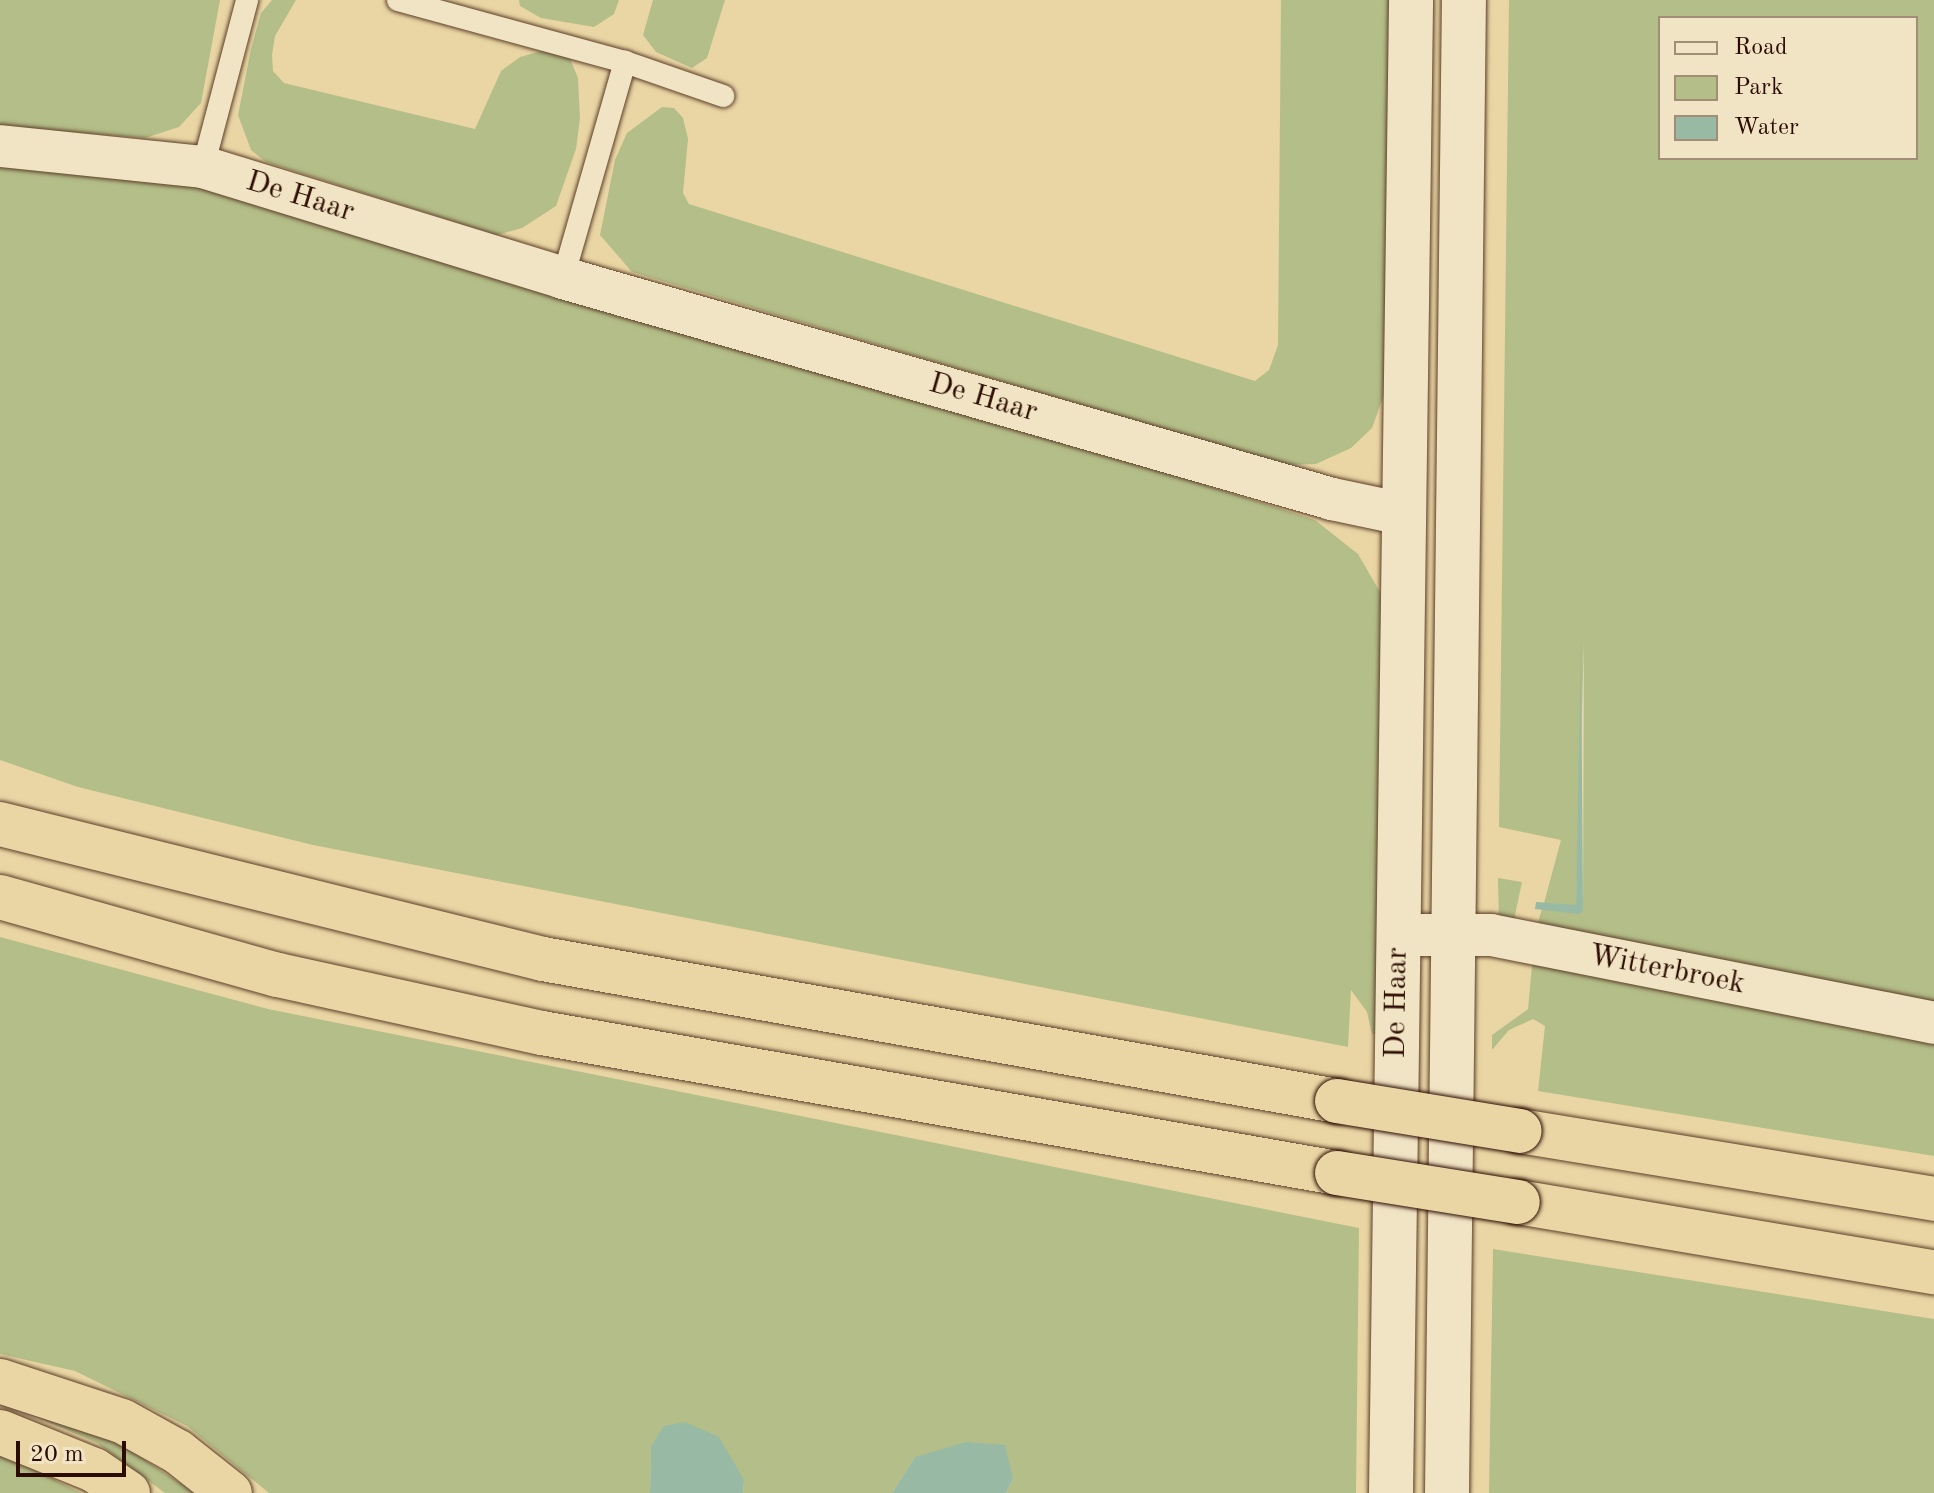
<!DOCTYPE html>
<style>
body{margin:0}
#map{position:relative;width:1934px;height:1493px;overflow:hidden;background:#ead6a4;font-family:"Old Standard TT",serif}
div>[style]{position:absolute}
.green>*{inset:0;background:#b4be88}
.water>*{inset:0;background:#98b9a3}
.roads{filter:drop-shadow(0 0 2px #5c3e29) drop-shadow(0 0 2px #5c3e29)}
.lane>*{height:22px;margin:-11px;padding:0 11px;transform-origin:11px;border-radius:11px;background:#f1e4c4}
.street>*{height:42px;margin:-21px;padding:0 21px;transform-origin:21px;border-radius:21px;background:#f1e4c4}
.secondary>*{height:44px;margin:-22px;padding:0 22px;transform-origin:22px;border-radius:22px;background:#f1e4c4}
.highway>*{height:44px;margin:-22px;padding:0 22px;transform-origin:22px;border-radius:22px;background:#ead6a4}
.bridges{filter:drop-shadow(0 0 2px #2c0c00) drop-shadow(0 0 2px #2c0c00)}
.highway-bridge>*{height:44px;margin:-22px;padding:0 22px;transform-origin:22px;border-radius:22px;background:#ead6a4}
span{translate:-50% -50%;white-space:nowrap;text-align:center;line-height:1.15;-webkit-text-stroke:8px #f1e4c4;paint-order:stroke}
.street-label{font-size:30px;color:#2c0c00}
.legend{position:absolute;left:1658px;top:16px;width:260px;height:144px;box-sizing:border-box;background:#f1e4c4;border:2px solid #a28e76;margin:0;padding:10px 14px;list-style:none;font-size:24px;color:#2c0c00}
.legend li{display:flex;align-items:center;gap:16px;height:40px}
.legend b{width:40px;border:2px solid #a28e76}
.scale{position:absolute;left:16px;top:1441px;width:110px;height:36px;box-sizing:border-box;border:4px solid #2c0c00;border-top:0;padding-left:10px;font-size:24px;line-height:28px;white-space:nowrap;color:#2c0c00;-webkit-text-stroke:6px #f1e4c4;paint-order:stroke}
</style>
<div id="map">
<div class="green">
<i style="clip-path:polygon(0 0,220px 0,201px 103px,179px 127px,145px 138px,0 126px)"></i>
<i style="clip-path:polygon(272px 0,296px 0,275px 36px,272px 55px,273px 71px,284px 83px,475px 129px,501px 71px,520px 57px,549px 49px,569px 56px,578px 78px,580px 118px,576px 149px,556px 206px,522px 228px,497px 235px,266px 162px,251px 150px,238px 115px,251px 49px,261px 13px)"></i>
<i style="clip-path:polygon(519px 0,619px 0,614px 14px,594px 27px,541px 18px,520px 6px)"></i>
<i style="clip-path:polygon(653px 0,725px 0,707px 58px,692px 68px,656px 52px,643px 35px)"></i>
<i style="clip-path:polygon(1281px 0,1389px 0,1385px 392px,1372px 428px,1351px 448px,1316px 464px,1285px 465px,632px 272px,600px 235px,615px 160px,627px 133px,662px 107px,674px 108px,683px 118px,688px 139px,683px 193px,689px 204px,1255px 381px,1269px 370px,1278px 345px)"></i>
<i style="clip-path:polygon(evenodd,1509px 0,1934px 0,1934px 1010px,1535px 932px,1542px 909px,1583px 911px,1584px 642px,1576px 906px,1544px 903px,1561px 840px,1499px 827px,1509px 0,1660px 18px,1916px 18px,1916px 158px,1660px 158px,1660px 18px)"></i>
<i style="clip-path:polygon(0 162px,195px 185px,1028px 428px,1315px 520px,1358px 554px,1380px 592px,1382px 609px,1378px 1034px,1372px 1034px,1367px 1012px,1351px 990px,1348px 1047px,313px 845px,78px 787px,0 760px)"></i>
<i style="clip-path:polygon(1498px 878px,1522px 882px,1512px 929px,1499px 923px)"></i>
<i style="clip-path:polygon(0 937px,268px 1009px,1359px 1228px,1356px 1493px,1006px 1493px,1013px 1479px,915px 1457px,892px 1493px,743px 1493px,744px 1480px,651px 1446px,650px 1493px,269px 1493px,187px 1426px,75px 1371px,0 1354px)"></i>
<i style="clip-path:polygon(1533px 955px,1934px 1035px,1934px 1156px,1538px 1091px,1545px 1026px,1533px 1019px,1509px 1030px,1492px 1050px,1492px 1035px,1528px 1009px)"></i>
<i style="clip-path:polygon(1493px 1249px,1934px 1319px,1934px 1493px,1489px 1493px)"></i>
<i style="clip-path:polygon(25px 1412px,116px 1441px,195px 1493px,165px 1493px,97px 1443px)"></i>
<i style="clip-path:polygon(0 1456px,23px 1464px,81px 1493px,0 1493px)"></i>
</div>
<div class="water">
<i style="clip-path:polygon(1581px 640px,1583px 911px,1579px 914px,1535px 909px,1536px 902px,1576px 905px)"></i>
<i style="clip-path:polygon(685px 1422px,719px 1437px,744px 1480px,743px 1493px,650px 1493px,651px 1446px,664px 1426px)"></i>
<i style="clip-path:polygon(966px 1442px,1005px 1445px,1013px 1479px,1006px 1493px,892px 1493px,915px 1457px)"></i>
</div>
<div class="roads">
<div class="lane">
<i style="left:398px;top:0;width:235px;rotate:15.3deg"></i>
<i style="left:625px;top:62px;width:104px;rotate:19.1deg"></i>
<i style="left:203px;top:167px;width:173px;rotate:-75.2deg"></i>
<i style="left:563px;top:278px;width:225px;rotate:-74deg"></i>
</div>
<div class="street">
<i style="left:0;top:146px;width:204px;rotate:5.9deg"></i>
<i style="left:203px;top:167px;width:377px;rotate:17.1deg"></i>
<i style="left:563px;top:278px;width:800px;rotate:16.03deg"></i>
<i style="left:1332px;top:499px;width:73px;rotate:11.9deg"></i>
<i style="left:1398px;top:935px;width:93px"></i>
<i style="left:1491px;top:935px;width:452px;rotate:11.2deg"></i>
</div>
<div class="secondary">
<i style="left:1391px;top:1493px;width:1493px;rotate:-89.23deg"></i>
<i style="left:1447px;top:1493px;width:1493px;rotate:-89.35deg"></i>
</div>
<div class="highway">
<i style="left:0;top:824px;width:560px;rotate:13.96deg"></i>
<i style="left:543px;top:959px;width:807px;rotate:10.14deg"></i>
<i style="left:0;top:897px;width:289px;rotate:15.7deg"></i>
<i style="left:278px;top:975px;width:270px;rotate:12.4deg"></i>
<i style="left:542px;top:1033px;width:807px;rotate:9.99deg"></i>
<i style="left:1520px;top:1131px;width:420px;rotate:9.3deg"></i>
<i style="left:1518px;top:1202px;width:422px;rotate:9.6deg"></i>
<i style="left:0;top:1381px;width:128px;rotate:18.2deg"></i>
<i style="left:122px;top:1421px;width:64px;rotate:29deg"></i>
<i style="left:178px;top:1452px;width:66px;rotate:38.3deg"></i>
<i style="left:0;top:1432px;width:101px;rotate:22deg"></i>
<i style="left:94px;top:1470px;width:41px;rotate:34.1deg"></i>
</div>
</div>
<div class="bridges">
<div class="highway-bridge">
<i style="left:1337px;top:1101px;width:185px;rotate:9.3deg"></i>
<i style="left:1337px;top:1173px;width:183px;rotate:9.1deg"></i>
</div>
</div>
<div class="street-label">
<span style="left:300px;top:197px;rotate:17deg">De Haar</span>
<span style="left:983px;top:398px;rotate:16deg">De Haar</span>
<span style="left:1667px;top:970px;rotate:11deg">Witterbroek</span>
<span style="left:1397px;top:1003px;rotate:-89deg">De Haar</span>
</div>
<ul class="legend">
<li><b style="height:10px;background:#f1e4c4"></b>Road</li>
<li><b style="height:22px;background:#b4be88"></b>Park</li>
<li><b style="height:22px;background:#98b9a3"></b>Water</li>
</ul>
<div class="scale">20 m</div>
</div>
